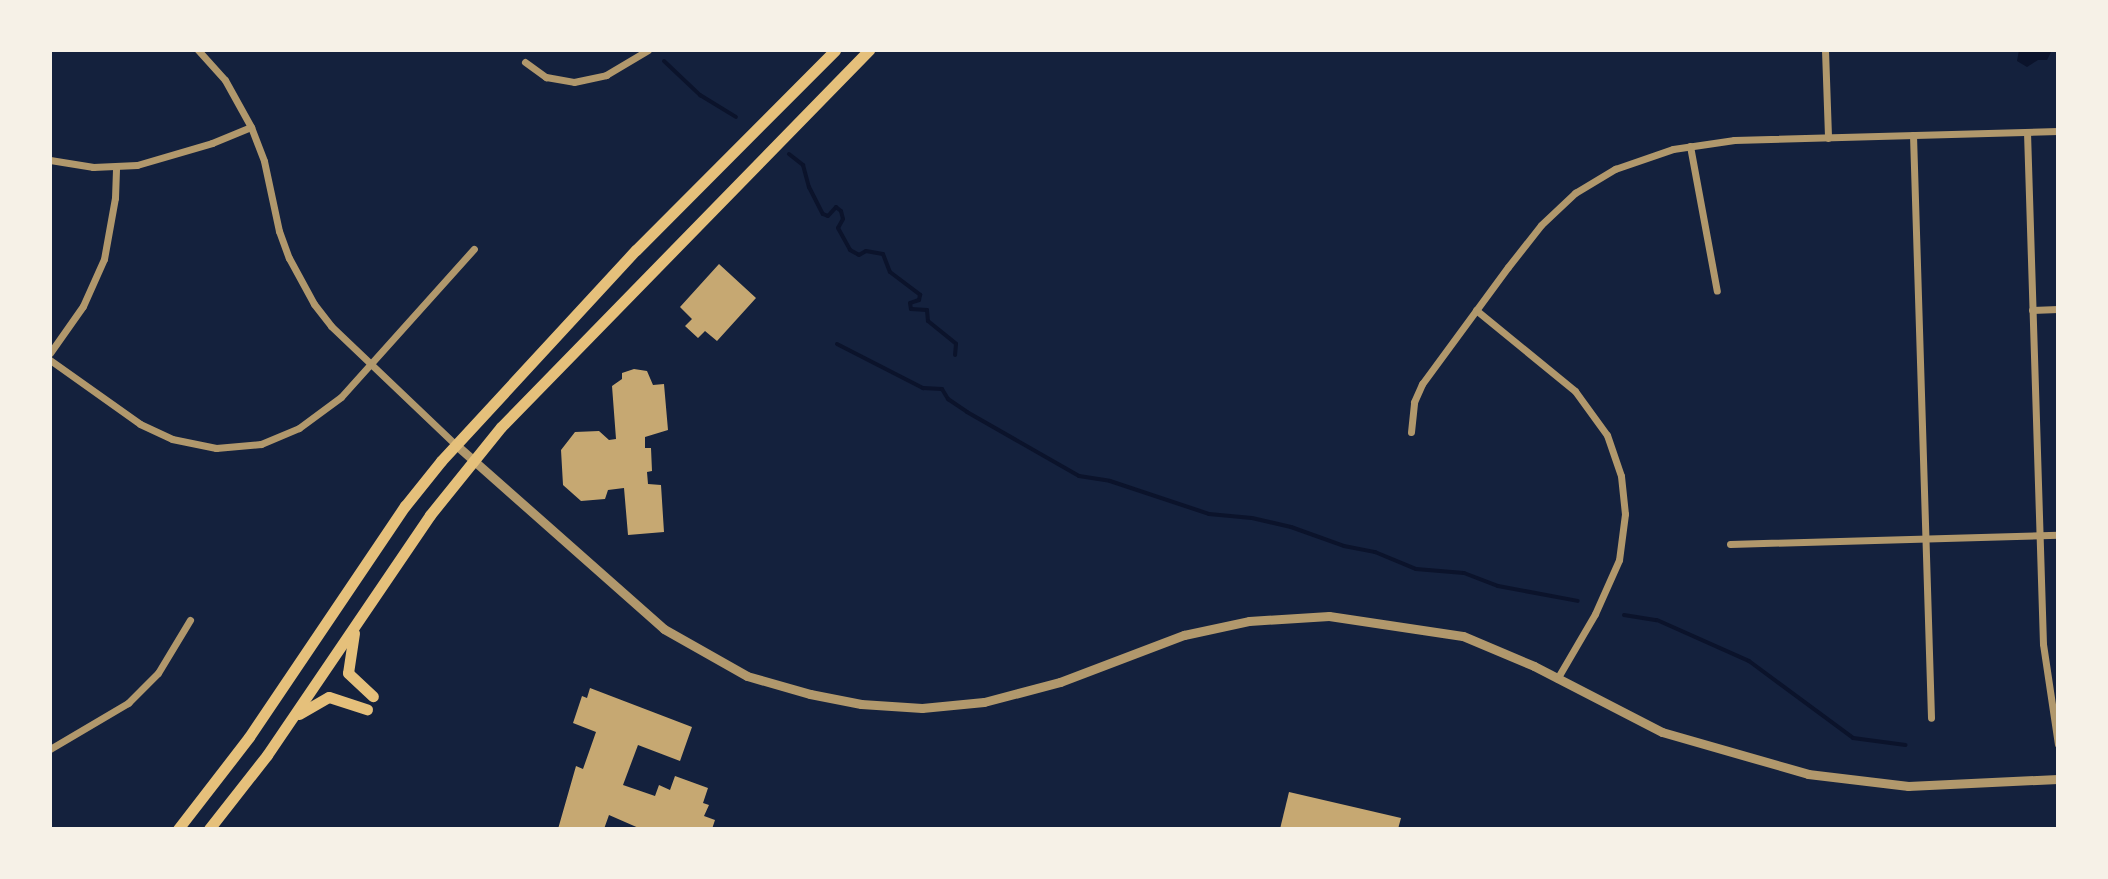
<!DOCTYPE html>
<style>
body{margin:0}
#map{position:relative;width:2108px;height:879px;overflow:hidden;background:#14213d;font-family:Raleway,sans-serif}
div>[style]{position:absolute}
.water>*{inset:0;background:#0b132b}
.stream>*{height:4px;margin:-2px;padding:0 2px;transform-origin:2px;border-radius:2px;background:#0b132b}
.building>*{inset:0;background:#c6a872}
.minor>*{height:7px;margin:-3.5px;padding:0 3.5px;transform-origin:3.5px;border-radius:3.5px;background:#b1986c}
.tertiary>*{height:9px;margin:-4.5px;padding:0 4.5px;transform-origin:4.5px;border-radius:4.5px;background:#b1986c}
.primary>*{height:11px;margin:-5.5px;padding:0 5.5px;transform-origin:5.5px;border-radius:5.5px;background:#e5c07b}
span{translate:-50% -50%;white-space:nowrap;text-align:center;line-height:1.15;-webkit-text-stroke:6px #f6f1e7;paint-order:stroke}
.frame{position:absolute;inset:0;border:52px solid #f6f1e7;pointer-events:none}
</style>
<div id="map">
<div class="water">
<i style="clip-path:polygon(2019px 50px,2052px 50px,2047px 60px,2038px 60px,2027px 67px,2017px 61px)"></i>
</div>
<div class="stream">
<i style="left:664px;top:61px;width:50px;rotate:43.4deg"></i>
<i style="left:700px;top:95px;width:42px;rotate:31.4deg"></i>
<i style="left:789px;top:154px;width:18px;rotate:38deg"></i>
<i style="left:803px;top:165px;width:23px;rotate:75deg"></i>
<i style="left:809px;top:187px;width:30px;rotate:63deg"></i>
<i style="left:823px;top:214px;width:5px;rotate:22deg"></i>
<i style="left:828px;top:216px;width:12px;rotate:-48deg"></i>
<i style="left:836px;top:207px;width:6px;rotate:39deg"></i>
<i style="left:841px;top:211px;width:8px;rotate:76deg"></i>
<i style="left:843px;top:219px;width:10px;rotate:119deg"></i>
<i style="left:838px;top:228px;width:25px;rotate:61deg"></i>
<i style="left:850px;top:250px;width:10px;rotate:29deg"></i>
<i style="left:859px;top:255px;width:8px;rotate:-30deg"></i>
<i style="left:866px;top:251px;width:17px;rotate:10deg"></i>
<i style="left:883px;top:254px;width:19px;rotate:69deg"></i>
<i style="left:890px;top:272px;width:38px;rotate:37deg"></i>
<i style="left:920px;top:295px;width:5px;rotate:101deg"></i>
<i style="left:919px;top:300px;width:9px;rotate:162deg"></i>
<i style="left:910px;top:303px;width:6px;rotate:81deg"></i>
<i style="left:911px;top:309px;width:16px;rotate:4deg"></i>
<i style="left:927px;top:310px;width:11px;rotate:85deg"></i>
<i style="left:928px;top:321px;width:36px;rotate:39deg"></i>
<i style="left:956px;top:344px;width:11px;rotate:95deg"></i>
<i style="left:837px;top:344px;width:97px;rotate:27.1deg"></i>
<i style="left:923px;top:388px;width:19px;rotate:3deg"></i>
<i style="left:942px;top:389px;width:12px;rotate:59deg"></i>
<i style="left:948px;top:399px;width:23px;rotate:34deg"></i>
<i style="left:967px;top:412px;width:129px;rotate:29.7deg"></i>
<i style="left:1079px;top:476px;width:31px;rotate:9deg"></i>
<i style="left:1110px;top:481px;width:104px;rotate:18.4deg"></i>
<i style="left:1209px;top:514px;width:43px;rotate:5.3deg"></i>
<i style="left:1252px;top:518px;width:40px;rotate:13deg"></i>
<i style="left:1291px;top:527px;width:56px;rotate:19.7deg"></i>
<i style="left:1344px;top:546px;width:32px;rotate:11deg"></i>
<i style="left:1375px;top:552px;width:44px;rotate:22.5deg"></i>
<i style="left:1416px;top:569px;width:48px;rotate:4.8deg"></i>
<i style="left:1464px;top:573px;width:36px;rotate:21deg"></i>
<i style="left:1498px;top:586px;width:81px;rotate:10.6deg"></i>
<i style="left:1624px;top:615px;width:33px;rotate:9deg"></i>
<i style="left:1657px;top:620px;width:101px;rotate:24deg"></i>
<i style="left:1749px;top:661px;width:129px;rotate:36.5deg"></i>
<i style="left:1853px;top:738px;width:53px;rotate:7.5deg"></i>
</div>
<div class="building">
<i style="clip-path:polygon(719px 264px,756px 298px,717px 341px,705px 331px,698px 338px,685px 326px,692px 319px,680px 307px)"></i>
<i style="clip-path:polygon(634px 369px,647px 371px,653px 385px,664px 384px,668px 430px,645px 437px,645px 448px,651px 448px,652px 471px,647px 472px,648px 484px,661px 485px,664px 532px,628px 535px,624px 488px,608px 490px,605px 499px,581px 501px,563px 485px,561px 450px,575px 432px,599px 431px,609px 440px,616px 439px,612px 386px,622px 379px,622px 373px)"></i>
<i style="clip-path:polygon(590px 688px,692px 727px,680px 761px,638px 745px,623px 785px,655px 796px,659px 785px,670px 790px,675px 776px,708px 788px,703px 803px,709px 805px,704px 816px,715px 820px,712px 829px,641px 829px,609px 815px,604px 829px,558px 829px,576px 766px,583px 769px,596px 732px,573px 723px,582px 696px,587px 698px)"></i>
<i style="clip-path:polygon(1289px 792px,1401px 818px,1398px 829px,1280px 829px)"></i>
</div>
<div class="minor">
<i style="left:198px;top:50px;width:40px;rotate:48deg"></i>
<i style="left:225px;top:80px;width:54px;rotate:61deg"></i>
<i style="left:251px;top:127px;width:36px;rotate:69deg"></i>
<i style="left:264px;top:161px;width:72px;rotate:77.9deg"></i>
<i style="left:279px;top:231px;width:29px;rotate:70deg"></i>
<i style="left:289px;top:258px;width:52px;rotate:61.5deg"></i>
<i style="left:314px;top:304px;width:28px;rotate:52deg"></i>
<i style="left:331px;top:326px;width:171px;rotate:43.6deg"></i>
<i style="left:1825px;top:50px;width:88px;rotate:88deg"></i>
<i style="left:525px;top:62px;width:26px;rotate:36deg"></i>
<i style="left:546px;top:77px;width:28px;rotate:10deg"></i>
<i style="left:574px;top:82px;width:33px;rotate:-12deg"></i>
<i style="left:606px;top:75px;width:49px;rotate:-30.8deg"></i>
<i style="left:2027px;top:132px;width:512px;rotate:88.21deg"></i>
<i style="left:2043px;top:644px;width:101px;rotate:81.5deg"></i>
<i style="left:1913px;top:135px;width:583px;rotate:88.23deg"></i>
<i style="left:1690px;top:146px;width:147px;rotate:79.5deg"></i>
<i style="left:50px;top:160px;width:44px;rotate:9.2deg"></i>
<i style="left:93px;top:167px;width:44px;rotate:-2.6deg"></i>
<i style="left:137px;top:165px;width:78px;rotate:-16.3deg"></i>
<i style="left:212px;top:143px;width:42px;rotate:-22.3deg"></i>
<i style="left:1476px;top:310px;width:128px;rotate:39.3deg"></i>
<i style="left:1575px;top:391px;width:54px;rotate:54deg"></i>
<i style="left:1607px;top:435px;width:43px;rotate:71.1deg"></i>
<i style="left:1621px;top:476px;width:38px;rotate:84deg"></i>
<i style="left:1625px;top:514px;width:46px;rotate:97.4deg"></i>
<i style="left:1619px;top:560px;width:59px;rotate:114deg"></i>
<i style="left:1595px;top:614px;width:75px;rotate:120.3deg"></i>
<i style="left:2032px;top:310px;width:26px;rotate:-2deg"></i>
<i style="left:50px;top:353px;width:57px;rotate:-54.9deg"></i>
<i style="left:83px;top:306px;width:51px;rotate:-65.9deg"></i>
<i style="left:104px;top:259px;width:62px;rotate:-79.8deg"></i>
<i style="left:115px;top:198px;width:31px;rotate:-88deg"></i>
<i style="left:50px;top:360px;width:110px;rotate:35.4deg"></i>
<i style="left:140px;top:424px;width:35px;rotate:25deg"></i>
<i style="left:172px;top:439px;width:45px;rotate:11.6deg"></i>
<i style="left:216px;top:448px;width:45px;rotate:-5.1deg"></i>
<i style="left:261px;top:444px;width:41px;rotate:-22.8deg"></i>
<i style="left:299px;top:428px;width:52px;rotate:-36.4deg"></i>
<i style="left:341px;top:397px;width:199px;rotate:-48.1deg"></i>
<i style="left:1411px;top:432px;width:30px;rotate:-84deg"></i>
<i style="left:1414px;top:402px;width:20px;rotate:-66deg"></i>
<i style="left:1422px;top:384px;width:145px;rotate:-53.7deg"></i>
<i style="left:1508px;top:267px;width:53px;rotate:-51.8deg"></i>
<i style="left:1541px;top:225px;width:47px;rotate:-43.3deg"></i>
<i style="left:1575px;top:193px;width:47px;rotate:-31deg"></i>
<i style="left:1615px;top:169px;width:61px;rotate:-19deg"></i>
<i style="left:1673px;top:149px;width:62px;rotate:-8.4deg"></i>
<i style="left:1734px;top:140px;width:324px;rotate:-1.6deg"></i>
<i style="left:1730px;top:544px;width:328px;rotate:-1.6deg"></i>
<i style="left:50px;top:749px;width:91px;rotate:-30.5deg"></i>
<i style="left:128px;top:703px;width:42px;rotate:-45deg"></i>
<i style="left:158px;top:673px;width:62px;rotate:-58.9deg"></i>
</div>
<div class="tertiary">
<i style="left:455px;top:444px;width:279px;rotate:41.5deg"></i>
<i style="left:664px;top:629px;width:95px;rotate:29.5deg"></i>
<i style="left:747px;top:676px;width:66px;rotate:15.9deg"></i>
<i style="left:810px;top:694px;width:52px;rotate:11.1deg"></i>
<i style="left:861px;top:704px;width:61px;rotate:3.8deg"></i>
<i style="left:922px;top:708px;width:62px;rotate:-5.5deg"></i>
<i style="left:984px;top:702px;width:79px;rotate:-14.7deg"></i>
<i style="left:1060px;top:682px;width:133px;rotate:-20.8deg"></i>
<i style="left:1184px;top:635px;width:66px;rotate:-12.2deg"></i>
<i style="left:1249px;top:621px;width:80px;rotate:-3.6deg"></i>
<i style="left:1329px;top:616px;width:135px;rotate:8.5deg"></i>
<i style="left:1463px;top:636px;width:77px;rotate:22.9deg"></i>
<i style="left:1534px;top:666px;width:144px;rotate:27.3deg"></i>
<i style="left:1662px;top:732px;width:152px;rotate:16deg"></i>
<i style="left:1808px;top:774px;width:101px;rotate:6.8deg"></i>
<i style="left:1908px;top:786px;width:150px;rotate:-2.7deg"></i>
</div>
<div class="primary">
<i style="left:354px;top:633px;width:40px;rotate:98.5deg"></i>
<i style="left:348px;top:673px;width:34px;rotate:43deg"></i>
<i style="left:299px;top:714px;width:34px;rotate:-30deg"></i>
<i style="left:329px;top:697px;width:40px;rotate:18deg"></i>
<i style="left:178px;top:829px;width:116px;rotate:-52.3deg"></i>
<i style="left:249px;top:737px;width:279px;rotate:-56deg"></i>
<i style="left:405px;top:506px;width:58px;rotate:-51.3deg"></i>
<i style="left:441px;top:461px;width:287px;rotate:-47.3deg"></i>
<i style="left:636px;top:250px;width:282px;rotate:-45.1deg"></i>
<i style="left:209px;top:829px;width:94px;rotate:-51.9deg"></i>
<i style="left:267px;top:755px;width:290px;rotate:-55.8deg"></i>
<i style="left:430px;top:515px;width:113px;rotate:-51.1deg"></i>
<i style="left:501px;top:427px;width:527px;rotate:-45.69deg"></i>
</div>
<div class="frame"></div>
</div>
